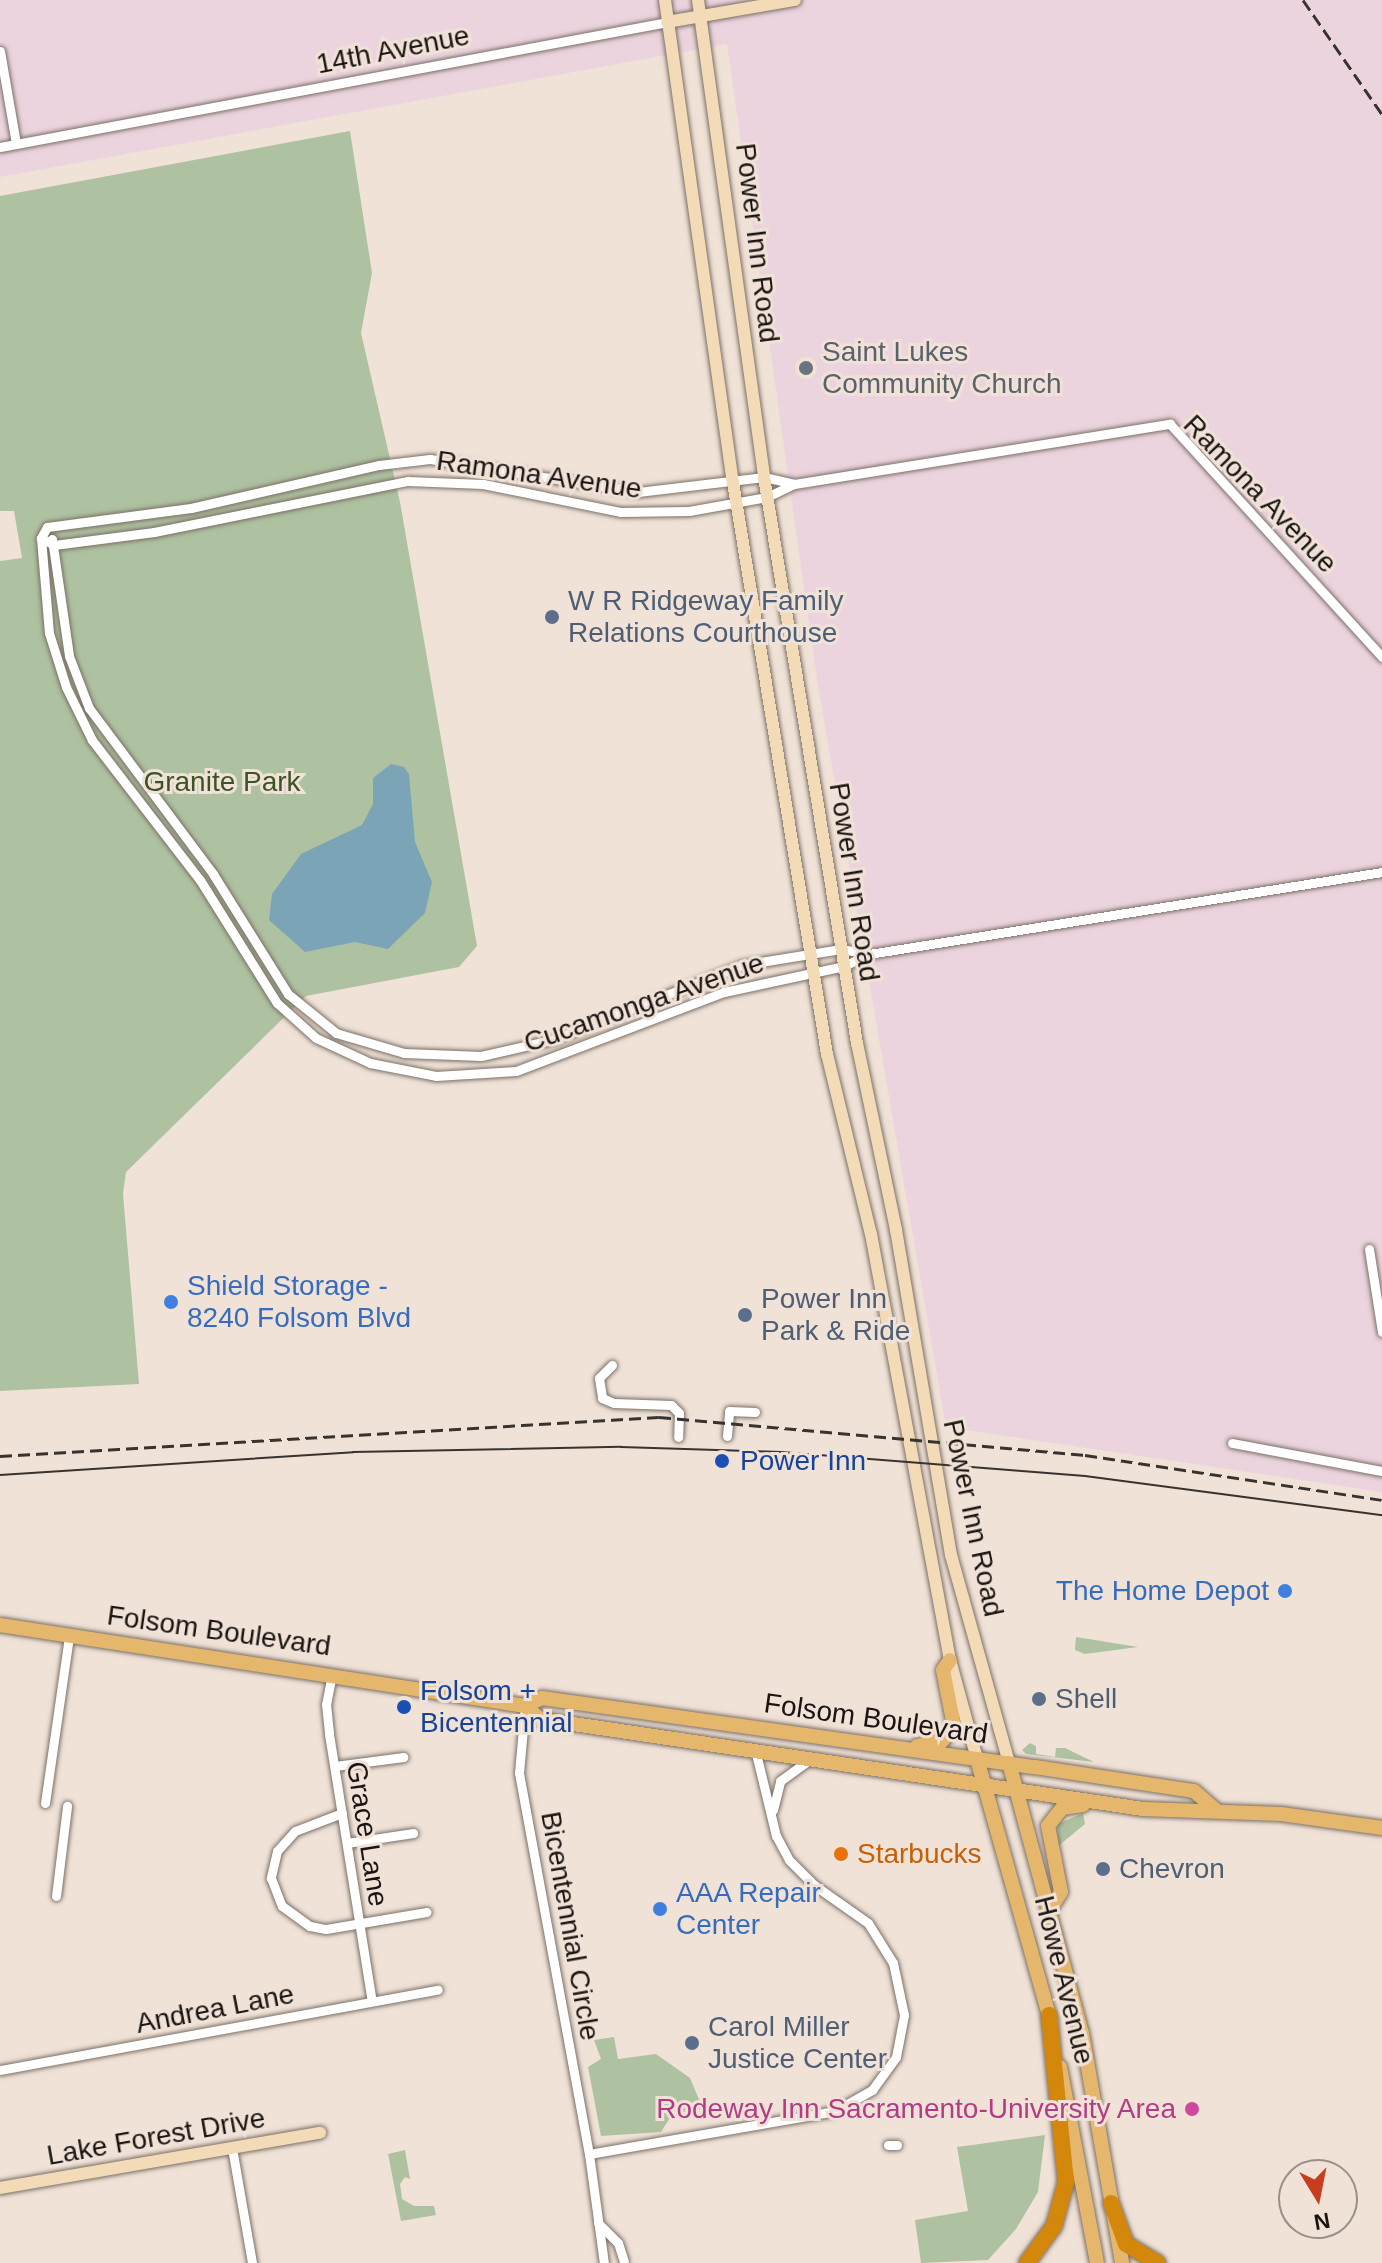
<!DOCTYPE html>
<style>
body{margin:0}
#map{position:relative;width:1382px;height:2263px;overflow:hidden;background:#f0e2d7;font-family:Arial,sans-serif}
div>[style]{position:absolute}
.industrial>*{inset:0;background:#ebd4de}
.green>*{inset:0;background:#aec2a1}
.water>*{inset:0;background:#7ba5b7}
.roads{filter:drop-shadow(0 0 2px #7c7066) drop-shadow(0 0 2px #7c7066)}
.street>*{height:9px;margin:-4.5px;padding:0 4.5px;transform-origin:4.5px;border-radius:4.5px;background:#fff}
.secondary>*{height:12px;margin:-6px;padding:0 6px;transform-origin:6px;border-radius:6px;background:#f2dbb6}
.primary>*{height:14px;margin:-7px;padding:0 7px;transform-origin:7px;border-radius:7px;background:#e5b76d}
.highway>*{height:16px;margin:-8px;padding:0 8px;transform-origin:8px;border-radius:8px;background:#d3870b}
.tram>*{height:2px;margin:-1px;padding:0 1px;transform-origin:1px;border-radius:1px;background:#39332f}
.rail>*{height:3px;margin-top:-1.5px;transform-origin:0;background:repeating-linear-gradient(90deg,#39332f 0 12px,transparent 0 18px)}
.dots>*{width:22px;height:22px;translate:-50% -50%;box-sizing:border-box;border:4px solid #f0e2d7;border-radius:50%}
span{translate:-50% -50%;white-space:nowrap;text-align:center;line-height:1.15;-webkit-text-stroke:6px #f0e2d7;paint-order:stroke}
.street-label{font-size:28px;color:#1a1512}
.worship-label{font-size:28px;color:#5b616d}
.left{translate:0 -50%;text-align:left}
.service-label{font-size:28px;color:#4e5e75}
.park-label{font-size:28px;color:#3a5523}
.shop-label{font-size:28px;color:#366cbe}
.right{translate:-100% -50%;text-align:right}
.transit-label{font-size:28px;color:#164399}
.food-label{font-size:28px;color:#c56008}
.hotel-label{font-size:28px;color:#b23c85}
.north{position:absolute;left:1278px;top:2159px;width:80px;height:80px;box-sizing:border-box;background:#f0e2d7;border:2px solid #9a9088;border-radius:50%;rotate:170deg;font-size:22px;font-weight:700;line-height:32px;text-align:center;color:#1a1512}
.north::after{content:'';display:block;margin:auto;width:28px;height:36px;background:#c83d20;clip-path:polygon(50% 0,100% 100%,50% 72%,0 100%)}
</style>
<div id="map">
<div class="industrial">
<i style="clip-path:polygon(0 0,1382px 0,1382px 1492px,946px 1427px,817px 680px,727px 44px,0 177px)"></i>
</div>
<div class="green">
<i style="clip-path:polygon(350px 131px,372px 273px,361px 333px,400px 502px,477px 946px,459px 967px,306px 996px,126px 1172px,123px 1194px,139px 1384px,0 1391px,0 561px,22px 558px,14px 511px,0 511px,0 196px)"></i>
<i style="clip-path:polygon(1076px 1637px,1138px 1647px,1085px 1654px,1075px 1650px)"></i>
<i style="clip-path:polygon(1030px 1743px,1036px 1746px,1036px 1754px,1055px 1757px,1056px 1748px,1065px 1748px,1094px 1762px,1026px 1754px,1022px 1750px)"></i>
<i style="clip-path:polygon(1083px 1813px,1085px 1824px,1057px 1847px,1058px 1824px)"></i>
<i style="clip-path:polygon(614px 2037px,618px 2059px,656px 2054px,690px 2078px,703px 2109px,673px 2113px,661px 2132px,601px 2136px,588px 2067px,601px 2059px,594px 2040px)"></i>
<i style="clip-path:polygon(1045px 2135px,1038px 2192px,1016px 2229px,988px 2260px,921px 2263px,915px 2220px,968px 2211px,957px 2147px)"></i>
<i style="clip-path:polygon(405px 2150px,410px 2179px,405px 2177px,400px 2184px,402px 2199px,414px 2206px,434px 2206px,436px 2215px,401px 2221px,388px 2154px)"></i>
</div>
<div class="water">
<i style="clip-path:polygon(391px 764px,404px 767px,409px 774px,415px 842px,432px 882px,425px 913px,388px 949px,355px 942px,305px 952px,269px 920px,272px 894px,301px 854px,362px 825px,373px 804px,373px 778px)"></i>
</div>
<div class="roads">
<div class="street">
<i style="left:0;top:51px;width:94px;rotate:80.2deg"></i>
<i style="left:0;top:147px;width:679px;rotate:-10.61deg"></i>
<i style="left:47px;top:527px;width:13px;rotate:119deg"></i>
<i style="left:41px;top:538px;width:95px;rotate:85.2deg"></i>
<i style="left:49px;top:633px;width:57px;rotate:72.5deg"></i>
<i style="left:66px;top:687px;width:59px;rotate:63.9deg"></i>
<i style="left:92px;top:740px;width:177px;rotate:52.4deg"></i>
<i style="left:200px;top:880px;width:145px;rotate:58deg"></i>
<i style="left:277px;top:1003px;width:52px;rotate:41.9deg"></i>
<i style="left:316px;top:1038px;width:60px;rotate:24.8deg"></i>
<i style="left:370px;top:1063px;width:67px;rotate:11.1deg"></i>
<i style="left:436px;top:1076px;width:80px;rotate:-3.6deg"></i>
<i style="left:516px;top:1071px;width:222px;rotate:-20.8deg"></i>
<i style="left:724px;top:992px;width:123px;rotate:-12.2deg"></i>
<i style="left:844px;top:966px;width:28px;rotate:-26deg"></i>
<i style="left:869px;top:954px;width:520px;rotate:-9.08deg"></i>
<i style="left:47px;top:527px;width:145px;rotate:-7.5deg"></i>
<i style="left:191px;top:508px;width:193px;rotate:-12.9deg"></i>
<i style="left:379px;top:465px;width:51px;rotate:-6.7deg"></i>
<i style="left:430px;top:459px;width:211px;rotate:9deg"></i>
<i style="left:638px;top:492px;width:127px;rotate:-6.8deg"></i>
<i style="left:764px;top:477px;width:31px;rotate:13deg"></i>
<i style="left:41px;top:538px;width:15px;rotate:28deg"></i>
<i style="left:54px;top:545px;width:101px;rotate:-7.4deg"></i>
<i style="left:154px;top:532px;width:259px;rotate:-11.4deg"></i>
<i style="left:408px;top:481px;width:75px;rotate:2.3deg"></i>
<i style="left:483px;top:484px;width:141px;rotate:11.5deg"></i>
<i style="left:621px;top:512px;width:68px;rotate:-0.8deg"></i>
<i style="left:689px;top:511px;width:79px;rotate:-10.2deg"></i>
<i style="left:767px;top:497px;width:30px;rotate:-26deg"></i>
<i style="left:794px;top:484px;width:381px;rotate:-9.1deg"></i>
<i style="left:1170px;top:424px;width:315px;rotate:47.7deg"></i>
<i style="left:52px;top:539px;width:118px;rotate:81.7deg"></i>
<i style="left:69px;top:656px;width:56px;rotate:69deg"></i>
<i style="left:89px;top:708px;width:207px;rotate:53.2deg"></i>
<i style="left:213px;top:874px;width:142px;rotate:58deg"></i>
<i style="left:288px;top:994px;width:62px;rotate:39.1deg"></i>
<i style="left:336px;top:1033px;width:71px;rotate:16.4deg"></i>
<i style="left:404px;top:1053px;width:77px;rotate:2.2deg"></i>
<i style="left:481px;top:1056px;width:76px;rotate:-12.9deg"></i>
<i style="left:555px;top:1039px;width:201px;rotate:-21.6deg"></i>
<i style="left:742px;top:965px;width:100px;rotate:-9.2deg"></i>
<i style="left:841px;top:949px;width:28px;rotate:10deg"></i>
<i style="left:1369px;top:1249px;width:84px;rotate:81.1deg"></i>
<i style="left:612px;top:1365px;width:18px;rotate:135deg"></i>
<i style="left:599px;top:1378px;width:20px;rotate:81deg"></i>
<i style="left:602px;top:1398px;width:13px;rotate:23deg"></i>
<i style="left:614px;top:1403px;width:57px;rotate:2deg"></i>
<i style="left:671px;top:1405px;width:11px;rotate:45deg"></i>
<i style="left:679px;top:1413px;width:24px;rotate:92deg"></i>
<i style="left:727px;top:1436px;width:25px;rotate:-85deg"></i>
<i style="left:729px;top:1411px;width:26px;rotate:2deg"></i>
<i style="left:1232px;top:1443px;width:153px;rotate:10.6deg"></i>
<i style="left:332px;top:1674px;width:31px;rotate:101deg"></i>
<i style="left:326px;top:1704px;width:30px;rotate:84deg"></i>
<i style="left:329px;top:1734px;width:270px;rotate:80.9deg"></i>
<i style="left:525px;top:1706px;width:67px;rotate:95.1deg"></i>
<i style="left:519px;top:1773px;width:387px;rotate:79.6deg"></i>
<i style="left:589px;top:2154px;width:110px;rotate:82.2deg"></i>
<i style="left:335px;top:1766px;width:69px;rotate:-7.5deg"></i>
<i style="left:45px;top:1803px;width:169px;rotate:-81.8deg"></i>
<i style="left:773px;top:1810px;width:30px;rotate:-76deg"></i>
<i style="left:780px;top:1781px;width:34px;rotate:-36deg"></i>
<i style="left:342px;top:1813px;width:50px;rotate:159deg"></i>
<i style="left:295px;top:1831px;width:27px;rotate:132deg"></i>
<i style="left:277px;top:1851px;width:28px;rotate:103deg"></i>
<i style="left:271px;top:1878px;width:30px;rotate:69deg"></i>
<i style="left:282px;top:1906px;width:34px;rotate:36deg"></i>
<i style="left:310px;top:1926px;width:16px;rotate:11deg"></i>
<i style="left:326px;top:1929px;width:102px;rotate:-9.6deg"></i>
<i style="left:347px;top:1843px;width:67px;rotate:-8.6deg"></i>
<i style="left:56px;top:1896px;width:91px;rotate:-83deg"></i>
<i style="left:0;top:2070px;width:445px;rotate:-10.4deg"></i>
<i style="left:888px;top:2145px;width:9px"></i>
<i style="left:232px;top:2148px;width:117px;rotate:80.1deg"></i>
<i style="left:589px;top:2154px;width:250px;rotate:-9.9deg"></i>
<i style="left:835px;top:2111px;width:43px;rotate:-29.6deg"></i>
<i style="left:872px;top:2090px;width:41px;rotate:-54deg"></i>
<i style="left:896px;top:2057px;width:43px;rotate:-79.2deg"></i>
<i style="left:904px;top:2015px;width:53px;rotate:-101.9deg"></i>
<i style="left:893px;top:1963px;width:47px;rotate:-122deg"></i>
<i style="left:868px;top:1923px;width:66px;rotate:-144.9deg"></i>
<i style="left:814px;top:1885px;width:35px;rotate:-135deg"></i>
<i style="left:789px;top:1860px;width:27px;rotate:-118deg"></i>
<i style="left:776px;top:1836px;width:89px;rotate:-103.6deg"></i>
<i style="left:598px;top:2223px;width:28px;rotate:45deg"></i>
<i style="left:618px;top:2243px;width:19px;rotate:72deg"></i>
</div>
<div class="secondary">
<i style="left:665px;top:0;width:487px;rotate:82deg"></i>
<i style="left:733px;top:482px;width:580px;rotate:80.67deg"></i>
<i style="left:827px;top:1054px;width:185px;rotate:76.3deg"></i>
<i style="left:871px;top:1234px;width:433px;rotate:79.5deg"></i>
<i style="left:950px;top:1660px;width:103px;rotate:74.7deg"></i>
<i style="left:698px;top:0;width:482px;rotate:82.1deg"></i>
<i style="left:764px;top:477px;width:574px;rotate:80.67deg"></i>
<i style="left:857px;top:1043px;width:191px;rotate:78.2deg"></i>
<i style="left:896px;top:1230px;width:330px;rotate:80.4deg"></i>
<i style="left:951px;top:1555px;width:216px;rotate:74.4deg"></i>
<i style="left:667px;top:22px;width:130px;rotate:-9.8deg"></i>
<i style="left:0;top:2188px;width:325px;rotate:-9.8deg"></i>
</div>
<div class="primary">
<i style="left:0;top:1625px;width:531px;rotate:8.77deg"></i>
<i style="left:525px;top:1706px;width:20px;rotate:41deg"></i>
<i style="left:540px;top:1719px;width:610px;rotate:8.49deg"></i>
<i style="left:1143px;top:1809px;width:138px;rotate:2.1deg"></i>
<i style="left:1281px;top:1814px;width:102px;rotate:7.9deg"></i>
<i style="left:525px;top:1706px;width:19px;rotate:-25deg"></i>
<i style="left:542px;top:1698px;width:498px;rotate:8deg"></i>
<i style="left:1035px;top:1767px;width:161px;rotate:8.6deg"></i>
<i style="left:1194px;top:1791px;width:29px;rotate:41deg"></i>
<i style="left:917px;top:1746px;width:25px;rotate:-11deg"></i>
<i style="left:942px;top:1741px;width:19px;rotate:-51deg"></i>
<i style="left:954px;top:1726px;width:57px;rotate:-101.1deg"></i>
<i style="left:943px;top:1670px;width:12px;rotate:-55deg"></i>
<i style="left:977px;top:1759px;width:274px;rotate:74.3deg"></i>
<i style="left:1009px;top:1763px;width:280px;rotate:74.9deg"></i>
<i style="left:1082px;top:2033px;width:233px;rotate:80.1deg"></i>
<i style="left:1051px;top:1908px;width:19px;rotate:-58deg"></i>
<i style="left:1061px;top:1892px;width:67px;rotate:-101.1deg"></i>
<i style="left:1048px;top:1826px;width:23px;rotate:-52deg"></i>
<i style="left:1062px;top:1808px;width:21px;rotate:-8deg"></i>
<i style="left:1060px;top:2067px;width:199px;rotate:79.3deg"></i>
</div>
<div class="highway">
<i style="left:1111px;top:2203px;width:44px;rotate:69.9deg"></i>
<i style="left:1126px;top:2244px;width:37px;rotate:31deg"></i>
<i style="left:1027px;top:2263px;width:46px;rotate:-53.9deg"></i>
<i style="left:1054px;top:2226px;width:46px;rotate:-74.7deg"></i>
<i style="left:1066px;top:2182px;width:168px;rotate:-95.8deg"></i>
</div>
</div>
<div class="tram">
<i style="left:0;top:1475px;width:354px;rotate:-3.7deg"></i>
<i style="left:353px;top:1452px;width:268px;rotate:-1.1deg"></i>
<i style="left:621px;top:1447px;width:160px;rotate:1.8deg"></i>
<i style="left:781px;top:1452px;width:305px;rotate:4.5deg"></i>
<i style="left:1085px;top:1476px;width:300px;rotate:7.5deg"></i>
</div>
<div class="rail">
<i style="left:1303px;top:0;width:139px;rotate:55.3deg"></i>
<i style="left:0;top:1456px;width:660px;rotate:-3.39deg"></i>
<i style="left:659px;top:1417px;width:428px;rotate:5.1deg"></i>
<i style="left:1085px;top:1455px;width:300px;rotate:8.6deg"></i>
</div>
<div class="dots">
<i style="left:806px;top:368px;background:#6b7280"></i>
<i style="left:552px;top:617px;background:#5c6f8a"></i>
<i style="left:171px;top:1302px;background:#3f7fe0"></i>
<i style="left:745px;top:1315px;background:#5c6f8a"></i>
<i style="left:722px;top:1461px;background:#1a4fb4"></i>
<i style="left:1285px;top:1591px;background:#3f7fe0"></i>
<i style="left:1039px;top:1699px;background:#5c6f8a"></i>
<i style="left:404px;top:1707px;background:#1a4fb4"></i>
<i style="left:841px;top:1854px;background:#e8710a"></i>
<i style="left:1103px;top:1869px;background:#5c6f8a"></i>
<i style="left:660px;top:1909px;background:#3f7fe0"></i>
<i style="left:692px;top:2043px;background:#5c6f8a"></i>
<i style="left:1192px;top:2109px;background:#d1479c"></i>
</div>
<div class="street-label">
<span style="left:393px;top:50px;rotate:-11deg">14th Avenue</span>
<span style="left:757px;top:243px;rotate:83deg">Power Inn Road</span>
<span style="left:539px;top:475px;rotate:8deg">Ramona Avenue</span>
<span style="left:1260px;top:494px;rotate:46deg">Ramona Avenue</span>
<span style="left:854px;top:882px;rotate:81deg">Power Inn Road</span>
<span style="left:644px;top:1003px;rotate:-19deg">Cucamonga Avenue</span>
<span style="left:973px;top:1518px;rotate:78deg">Power Inn Road</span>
<span style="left:219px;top:1631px;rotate:8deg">Folsom Boulevard</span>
<span style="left:876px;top:1719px;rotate:8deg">Folsom Boulevard</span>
<span style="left:367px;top:1834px;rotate:81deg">Grace Lane</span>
<span style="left:570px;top:1926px;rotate:80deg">Bicentennial Circle</span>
<span style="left:1064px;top:1980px;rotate:76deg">Howe Avenue</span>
<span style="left:215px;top:2009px;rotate:-11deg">Andrea Lane</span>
<span style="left:156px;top:2137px;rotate:-10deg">Lake Forest Drive</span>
</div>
<div class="worship-label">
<span class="left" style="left:822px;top:368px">Saint Lukes<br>Community Church</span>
</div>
<div class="service-label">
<span class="left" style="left:568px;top:617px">W R Ridgeway Family<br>Relations Courthouse</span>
<span class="left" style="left:761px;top:1315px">Power Inn<br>Park &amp; Ride</span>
<span class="left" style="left:1055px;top:1699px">Shell</span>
<span class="left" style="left:1119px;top:1869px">Chevron</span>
<span class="left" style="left:708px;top:2043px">Carol Miller<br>Justice Center</span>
</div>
<div class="park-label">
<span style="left:222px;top:782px">Granite Park</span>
</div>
<div class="shop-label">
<span class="left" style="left:187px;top:1302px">Shield Storage -<br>8240 Folsom Blvd</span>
<span class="right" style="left:1269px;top:1591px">The Home Depot</span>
<span class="left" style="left:676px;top:1909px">AAA Repair<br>Center</span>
</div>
<div class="transit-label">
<span class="left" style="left:740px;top:1461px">Power Inn</span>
<span class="left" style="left:420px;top:1707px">Folsom +<br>Bicentennial</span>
</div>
<div class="food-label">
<span class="left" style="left:857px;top:1854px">Starbucks</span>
</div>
<div class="hotel-label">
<span class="right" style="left:1176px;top:2109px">Rodeway Inn Sacramento-University Area</span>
</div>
<div class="north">N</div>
</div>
